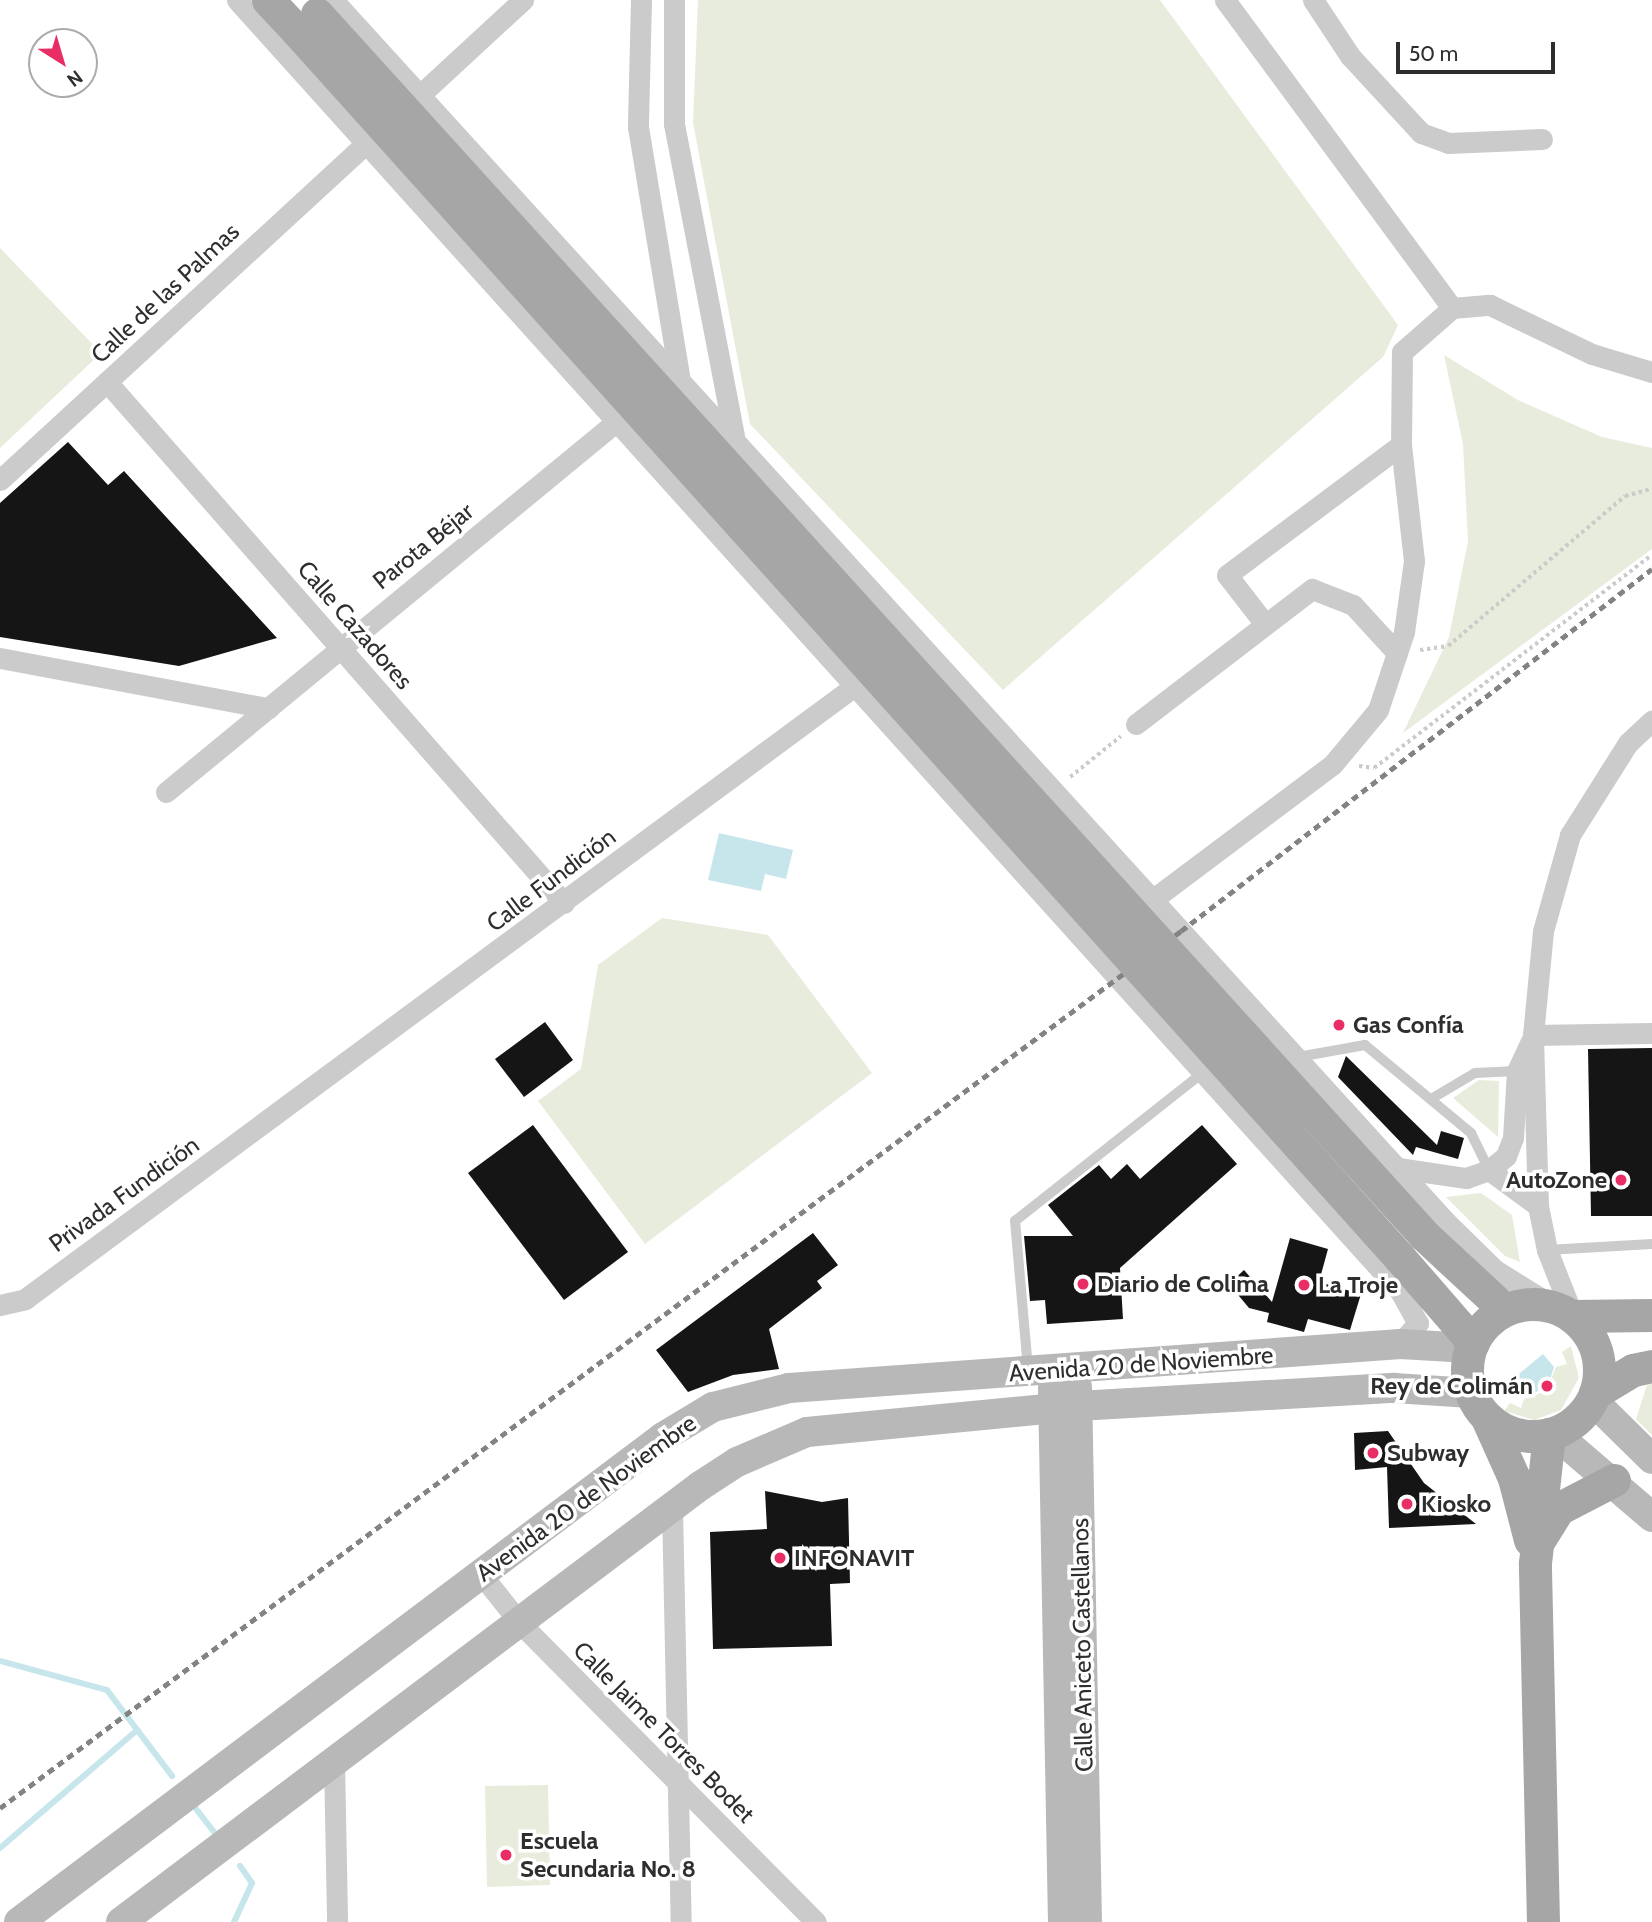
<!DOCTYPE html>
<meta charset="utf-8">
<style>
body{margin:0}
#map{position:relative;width:1652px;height:1922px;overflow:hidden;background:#fff;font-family:Cabin,sans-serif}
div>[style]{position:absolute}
.green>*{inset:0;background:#e8ecdc}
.water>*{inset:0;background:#c7e6ec}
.stream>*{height:6px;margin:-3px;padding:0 3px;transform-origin:3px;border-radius:3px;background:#c7e6ec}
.building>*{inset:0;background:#151515}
.path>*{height:3.5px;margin-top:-1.75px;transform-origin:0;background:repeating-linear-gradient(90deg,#cbcbcb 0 3.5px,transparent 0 7px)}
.lane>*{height:10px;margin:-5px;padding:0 5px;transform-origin:5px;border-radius:5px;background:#cbcbcb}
.street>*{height:21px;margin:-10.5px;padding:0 10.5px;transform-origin:10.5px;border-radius:10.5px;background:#cbcbcb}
.secondary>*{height:30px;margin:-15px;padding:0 15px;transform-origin:15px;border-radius:15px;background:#b8b8b8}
.primary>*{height:33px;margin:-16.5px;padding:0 16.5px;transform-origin:16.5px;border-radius:16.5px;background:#a6a6a6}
.primary>.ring{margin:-16.5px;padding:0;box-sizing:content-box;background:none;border:33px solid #a6a6a6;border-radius:50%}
.rail>*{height:5px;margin-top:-2.5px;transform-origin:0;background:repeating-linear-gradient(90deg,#838383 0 7px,transparent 0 12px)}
.primary-bridge>*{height:33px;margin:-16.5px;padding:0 16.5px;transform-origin:16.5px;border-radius:16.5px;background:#a6a6a6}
.dots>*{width:19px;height:19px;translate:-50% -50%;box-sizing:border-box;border:4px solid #fff;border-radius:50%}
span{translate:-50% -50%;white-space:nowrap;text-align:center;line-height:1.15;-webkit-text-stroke:7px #fff;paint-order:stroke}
.street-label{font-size:24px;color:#2e2e2e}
.poi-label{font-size:24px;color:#2e2e2e;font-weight:700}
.left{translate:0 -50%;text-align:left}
.right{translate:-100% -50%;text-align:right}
.north{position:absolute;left:28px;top:28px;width:70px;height:70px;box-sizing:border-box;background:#fff;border:2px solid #ababab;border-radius:50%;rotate:143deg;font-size:19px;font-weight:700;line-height:28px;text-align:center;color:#2e2e2e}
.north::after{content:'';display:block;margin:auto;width:24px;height:32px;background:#e92d65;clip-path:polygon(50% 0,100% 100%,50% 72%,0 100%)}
.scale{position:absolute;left:1396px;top:42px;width:159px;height:32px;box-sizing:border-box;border:4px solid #2e2e2e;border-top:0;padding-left:9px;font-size:21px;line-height:24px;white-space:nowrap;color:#2e2e2e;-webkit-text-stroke:5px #fff;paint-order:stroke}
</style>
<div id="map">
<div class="green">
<i style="clip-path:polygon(698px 0,1160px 0,1398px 325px,1383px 357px,1003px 690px,750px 424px,693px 123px)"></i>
<i style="clip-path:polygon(0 248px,101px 353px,0 448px)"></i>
<i style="clip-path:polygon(1444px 355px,1518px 400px,1602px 437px,1652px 448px,1652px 549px,1403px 733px,1449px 637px,1468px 541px,1463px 444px)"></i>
<i style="clip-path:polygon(662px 918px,768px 935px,872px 1073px,645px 1244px,538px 1101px,581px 1069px,598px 965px)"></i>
<i style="clip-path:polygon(1479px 1080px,1499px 1081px,1498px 1137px,1453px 1098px)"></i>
<i style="clip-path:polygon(1481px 1193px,1512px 1215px,1520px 1262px,1505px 1256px,1446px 1197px)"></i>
<i style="clip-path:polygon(1571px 1346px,1579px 1378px,1561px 1410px,1534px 1420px,1504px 1411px,1510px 1403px,1521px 1408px,1524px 1399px,1546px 1391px,1556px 1367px,1567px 1364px,1562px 1352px)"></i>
<i style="clip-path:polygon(1652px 1384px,1652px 1435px,1636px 1419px,1647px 1385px)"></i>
<i style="clip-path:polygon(548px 1785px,550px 1885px,487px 1887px,485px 1786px)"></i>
</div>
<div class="water">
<i style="clip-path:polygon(719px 833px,793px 850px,786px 879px,765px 874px,761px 891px,708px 880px)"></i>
<i style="clip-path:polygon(1543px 1354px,1554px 1367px,1549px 1383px,1532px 1395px,1519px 1395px,1514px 1378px)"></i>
</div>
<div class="stream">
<i style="left:0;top:1661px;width:111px;rotate:15.2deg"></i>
<i style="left:107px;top:1690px;width:108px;rotate:52.9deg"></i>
<i style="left:193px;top:1805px;width:36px;rotate:52deg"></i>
<i style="left:0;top:1848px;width:181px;rotate:-40.7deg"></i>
<i style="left:234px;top:1922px;width:43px;rotate:-65.2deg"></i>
<i style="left:252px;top:1883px;width:21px;rotate:-125deg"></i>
</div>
<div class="building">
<i style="clip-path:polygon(68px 442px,108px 485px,124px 471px,277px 638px,179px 666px,0 637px,0 503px)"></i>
<i style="clip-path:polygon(545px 1022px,573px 1060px,524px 1097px,495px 1059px)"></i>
<i style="clip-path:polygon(1652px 1048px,1652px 1216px,1591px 1216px,1588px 1049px)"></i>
<i style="clip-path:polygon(1346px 1056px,1437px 1145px,1441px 1131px,1464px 1138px,1458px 1159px,1416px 1147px,1413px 1155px,1338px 1077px)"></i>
<i style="clip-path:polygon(533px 1125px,628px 1252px,564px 1300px,468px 1173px)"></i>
<i style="clip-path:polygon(1202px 1125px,1237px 1164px,1120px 1268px,1123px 1319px,1047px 1324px,1045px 1300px,1030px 1301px,1024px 1236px,1073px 1236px,1048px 1205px,1099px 1165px,1111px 1179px,1127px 1164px,1140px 1179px)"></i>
<i style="clip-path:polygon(813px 1233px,838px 1265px,817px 1281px,822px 1288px,769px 1329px,779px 1369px,733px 1375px,688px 1392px,656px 1350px)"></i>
<i style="clip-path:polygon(1290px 1238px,1328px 1249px,1319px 1282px,1361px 1294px,1350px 1330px,1308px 1319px,1304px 1332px,1267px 1322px,1269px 1313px,1249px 1308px,1229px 1284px,1244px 1270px,1272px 1302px)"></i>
<i style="clip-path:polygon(1388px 1431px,1424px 1483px,1476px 1524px,1389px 1528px,1387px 1467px,1355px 1470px,1354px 1433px)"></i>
<i style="clip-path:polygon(765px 1491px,822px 1502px,848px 1498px,850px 1583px,830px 1584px,832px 1646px,713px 1649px,710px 1532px,767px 1529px)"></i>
</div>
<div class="path">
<i style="left:1420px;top:650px;width:28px;rotate:-8deg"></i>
<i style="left:1448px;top:646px;width:232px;rotate:-40.3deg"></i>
<i style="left:1625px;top:496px;width:28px;rotate:-15deg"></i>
<i style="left:1359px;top:766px;width:15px;rotate:8deg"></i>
<i style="left:1374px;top:768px;width:350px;rotate:-37.5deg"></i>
<i style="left:1070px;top:777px;width:65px;rotate:-38.8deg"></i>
</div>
<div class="lane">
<i style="left:1298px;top:1057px;width:68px;rotate:-10.2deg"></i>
<i style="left:1365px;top:1045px;width:138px;rotate:39.7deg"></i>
<i style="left:1471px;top:1133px;width:41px;rotate:64.1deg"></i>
<i style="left:1431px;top:1099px;width:51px;rotate:-30.6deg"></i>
<i style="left:1475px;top:1073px;width:42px;rotate:-2.7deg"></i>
<i style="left:1547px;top:1250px;width:105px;rotate:-3.3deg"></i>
<i style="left:1028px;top:1369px;width:149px;rotate:-95deg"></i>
<i style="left:1015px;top:1221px;width:241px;rotate:-38.3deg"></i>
</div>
<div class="street">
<i style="left:237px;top:0;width:1738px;rotate:47.99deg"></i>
<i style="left:1400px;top:1291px;width:37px;rotate:61deg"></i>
<i style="left:1418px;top:1323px;width:28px;rotate:131deg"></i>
<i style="left:333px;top:0;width:1653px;rotate:47.67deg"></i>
<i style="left:1446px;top:1222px;width:69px;rotate:44.4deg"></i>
<i style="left:1495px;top:1270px;width:68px;rotate:31.8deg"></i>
<i style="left:641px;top:0;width:127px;rotate:91.4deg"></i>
<i style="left:638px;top:127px;width:252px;rotate:80.6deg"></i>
<i style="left:674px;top:0;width:124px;rotate:90deg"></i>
<i style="left:674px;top:124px;width:317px;rotate:79.1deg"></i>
<i style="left:1225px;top:0;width:383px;rotate:53.6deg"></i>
<i style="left:1313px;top:0;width:67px;rotate:56.5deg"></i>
<i style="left:1350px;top:56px;width:105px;rotate:47.3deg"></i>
<i style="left:1421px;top:133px;width:29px;rotate:20deg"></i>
<i style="left:1448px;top:143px;width:94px;rotate:-2.4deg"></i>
<i style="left:421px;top:94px;width:139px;rotate:-42.7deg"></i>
<i style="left:107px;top:382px;width:693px;rotate:48.74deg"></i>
<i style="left:0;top:480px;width:497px;rotate:-42.6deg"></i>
<i style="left:1265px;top:624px;width:62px;rotate:-127.8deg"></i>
<i style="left:1227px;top:575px;width:217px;rotate:-36.8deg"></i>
<i style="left:0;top:658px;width:273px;rotate:10.6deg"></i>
<i style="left:1136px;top:724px;width:222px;rotate:-37.5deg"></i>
<i style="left:1312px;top:589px;width:44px;rotate:21.3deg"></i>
<i style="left:1353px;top:605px;width:65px;rotate:47.5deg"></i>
<i style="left:166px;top:792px;width:584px;rotate:-39.44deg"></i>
<i style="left:1152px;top:900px;width:226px;rotate:-36.9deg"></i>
<i style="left:1333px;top:764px;width:70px;rotate:-50.2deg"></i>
<i style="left:1378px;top:710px;width:82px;rotate:-71.6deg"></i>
<i style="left:1404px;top:632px;width:72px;rotate:-82deg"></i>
<i style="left:1414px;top:561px;width:117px;rotate:-96.4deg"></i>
<i style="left:1401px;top:445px;width:93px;rotate:-89.4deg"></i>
<i style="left:1402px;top:352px;width:67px;rotate:-41.3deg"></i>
<i style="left:1452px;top:308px;width:38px;rotate:-5deg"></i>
<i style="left:1490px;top:305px;width:113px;rotate:25.7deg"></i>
<i style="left:1592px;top:354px;width:63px;rotate:16.7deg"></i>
<i style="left:1533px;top:1035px;width:119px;rotate:-1deg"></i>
<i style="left:1398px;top:1168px;width:69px;rotate:8.4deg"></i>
<i style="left:1466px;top:1178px;width:24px;rotate:-19deg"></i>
<i style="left:1489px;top:1170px;width:22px;rotate:-39deg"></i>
<i style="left:1506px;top:1156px;width:19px;rotate:-69deg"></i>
<i style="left:1513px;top:1138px;width:67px;rotate:-86.6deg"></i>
<i style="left:1517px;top:1071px;width:33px;rotate:-65deg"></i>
<i style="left:1489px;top:1170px;width:61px;rotate:36.3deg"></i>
<i style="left:0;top:1305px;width:26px;rotate:-13deg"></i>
<i style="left:25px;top:1299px;width:1033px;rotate:-36.46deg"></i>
<i style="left:1573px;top:1316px;width:71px;rotate:-111.5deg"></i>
<i style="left:1547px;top:1250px;width:45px;rotate:-101.6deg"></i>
<i style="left:1538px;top:1206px;width:171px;rotate:-91.7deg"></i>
<i style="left:1533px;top:1035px;width:104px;rotate:-84.5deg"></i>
<i style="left:1543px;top:931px;width:100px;rotate:-74.3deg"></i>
<i style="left:1570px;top:835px;width:109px;rotate:-57.8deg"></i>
<i style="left:1628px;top:743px;width:33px;rotate:-43deg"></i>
<i style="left:672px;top:1507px;width:415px;rotate:88.8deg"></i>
<i style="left:481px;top:1574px;width:61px;rotate:51.6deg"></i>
<i style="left:519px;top:1622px;width:422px;rotate:45.3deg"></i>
<i style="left:334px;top:1761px;width:161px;rotate:88.9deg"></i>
</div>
<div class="secondary">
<i style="left:1077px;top:1387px;width:535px;rotate:88.93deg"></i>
<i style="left:1053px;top:1388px;width:534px;rotate:88.93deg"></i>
<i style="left:1592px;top:1400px;width:84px;rotate:44.5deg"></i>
<i style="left:1554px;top:1433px;width:129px;rotate:40.6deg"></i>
<i style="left:19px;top:1922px;width:806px;rotate:-36.98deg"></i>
<i style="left:663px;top:1437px;width:58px;rotate:-31deg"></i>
<i style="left:713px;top:1407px;width:78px;rotate:-14deg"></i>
<i style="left:789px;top:1388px;width:613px;rotate:-4.12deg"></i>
<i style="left:1400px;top:1344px;width:70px;rotate:3.3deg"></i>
<i style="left:121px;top:1922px;width:725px;rotate:-36.98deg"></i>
<i style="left:700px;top:1486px;width:44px;rotate:-33deg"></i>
<i style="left:737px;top:1462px;width:76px;rotate:-23.2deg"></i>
<i style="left:807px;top:1432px;width:272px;rotate:-5.5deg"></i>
<i style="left:1078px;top:1406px;width:317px;rotate:-3.3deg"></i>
<i style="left:1394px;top:1388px;width:77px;rotate:3.7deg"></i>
</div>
<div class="primary">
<i style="left:268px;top:0;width:44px;rotate:46.8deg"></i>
<i style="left:1424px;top:1235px;width:110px;rotate:42.8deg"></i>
<i style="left:1399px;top:1257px;width:113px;rotate:49deg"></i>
<i class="ring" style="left:1467px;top:1304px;width:99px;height:99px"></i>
<i style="left:1573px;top:1316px;width:79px;rotate:-0.7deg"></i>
<i style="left:1595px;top:1393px;width:44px;rotate:-31.2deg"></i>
<i style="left:1633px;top:1370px;width:19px;rotate:-12deg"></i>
<i style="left:1487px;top:1418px;width:66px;rotate:65.8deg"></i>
<i style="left:1514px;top:1478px;width:64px;rotate:75.5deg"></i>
<i style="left:1539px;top:1540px;width:36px;rotate:-58deg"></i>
<i style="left:1558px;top:1509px;width:63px;rotate:-27.4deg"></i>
<i style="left:1543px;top:1922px;width:359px;rotate:-91.3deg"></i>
<i style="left:1535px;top:1563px;width:130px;rotate:-83.8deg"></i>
</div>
<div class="rail">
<i style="left:0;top:1808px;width:1471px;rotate:-36.6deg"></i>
<i style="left:1181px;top:931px;width:594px;rotate:-37.55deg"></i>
</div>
<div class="primary-bridge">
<i style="left:317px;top:14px;width:1648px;rotate:47.8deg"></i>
<i style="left:298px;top:32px;width:1647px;rotate:48.05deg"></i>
</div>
<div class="dots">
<i style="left:1339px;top:1025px;background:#e92d65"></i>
<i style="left:1621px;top:1180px;background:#e92d65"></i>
<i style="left:1083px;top:1284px;background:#e92d65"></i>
<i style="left:1304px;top:1285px;background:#e92d65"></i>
<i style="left:1547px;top:1386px;background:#e92d65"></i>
<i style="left:1373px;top:1453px;background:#e92d65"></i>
<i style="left:1407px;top:1504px;background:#e92d65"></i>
<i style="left:780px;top:1558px;background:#e92d65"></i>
<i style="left:506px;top:1855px;background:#e92d65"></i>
</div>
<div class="street-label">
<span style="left:165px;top:293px;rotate:-43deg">Calle de las Palmas</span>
<span style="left:423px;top:546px;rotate:-39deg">Parota Béjar</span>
<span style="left:355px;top:625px;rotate:49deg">Calle Cazadores</span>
<span style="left:551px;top:880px;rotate:-37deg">Calle Fundición</span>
<span style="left:124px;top:1194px;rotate:-36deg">Privada Fundición</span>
<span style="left:1141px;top:1364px;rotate:-4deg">Avenida 20 de Noviembre</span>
<span style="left:586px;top:1498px;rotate:-36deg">Avenida 20 de Noviembre</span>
<span style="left:1082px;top:1645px;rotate:-91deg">Calle Aniceto Castellanos</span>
<span style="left:664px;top:1732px;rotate:45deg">Calle Jaime Torres Bodet</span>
</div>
<div class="poi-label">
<span class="left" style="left:1353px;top:1025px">Gas Confía</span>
<span class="right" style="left:1607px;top:1180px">AutoZone</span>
<span class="left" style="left:1097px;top:1284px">Diario de Colima</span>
<span class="left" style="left:1318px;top:1285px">La Troje</span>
<span class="right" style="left:1533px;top:1386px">Rey de Colimán</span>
<span class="left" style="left:1387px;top:1453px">Subway</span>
<span class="left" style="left:1421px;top:1504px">Kiosko</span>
<span class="left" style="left:794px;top:1558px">INFONAVIT</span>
<span class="left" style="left:520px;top:1855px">Escuela<br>Secundaria No. 8</span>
</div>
<div class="north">N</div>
<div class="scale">50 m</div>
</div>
